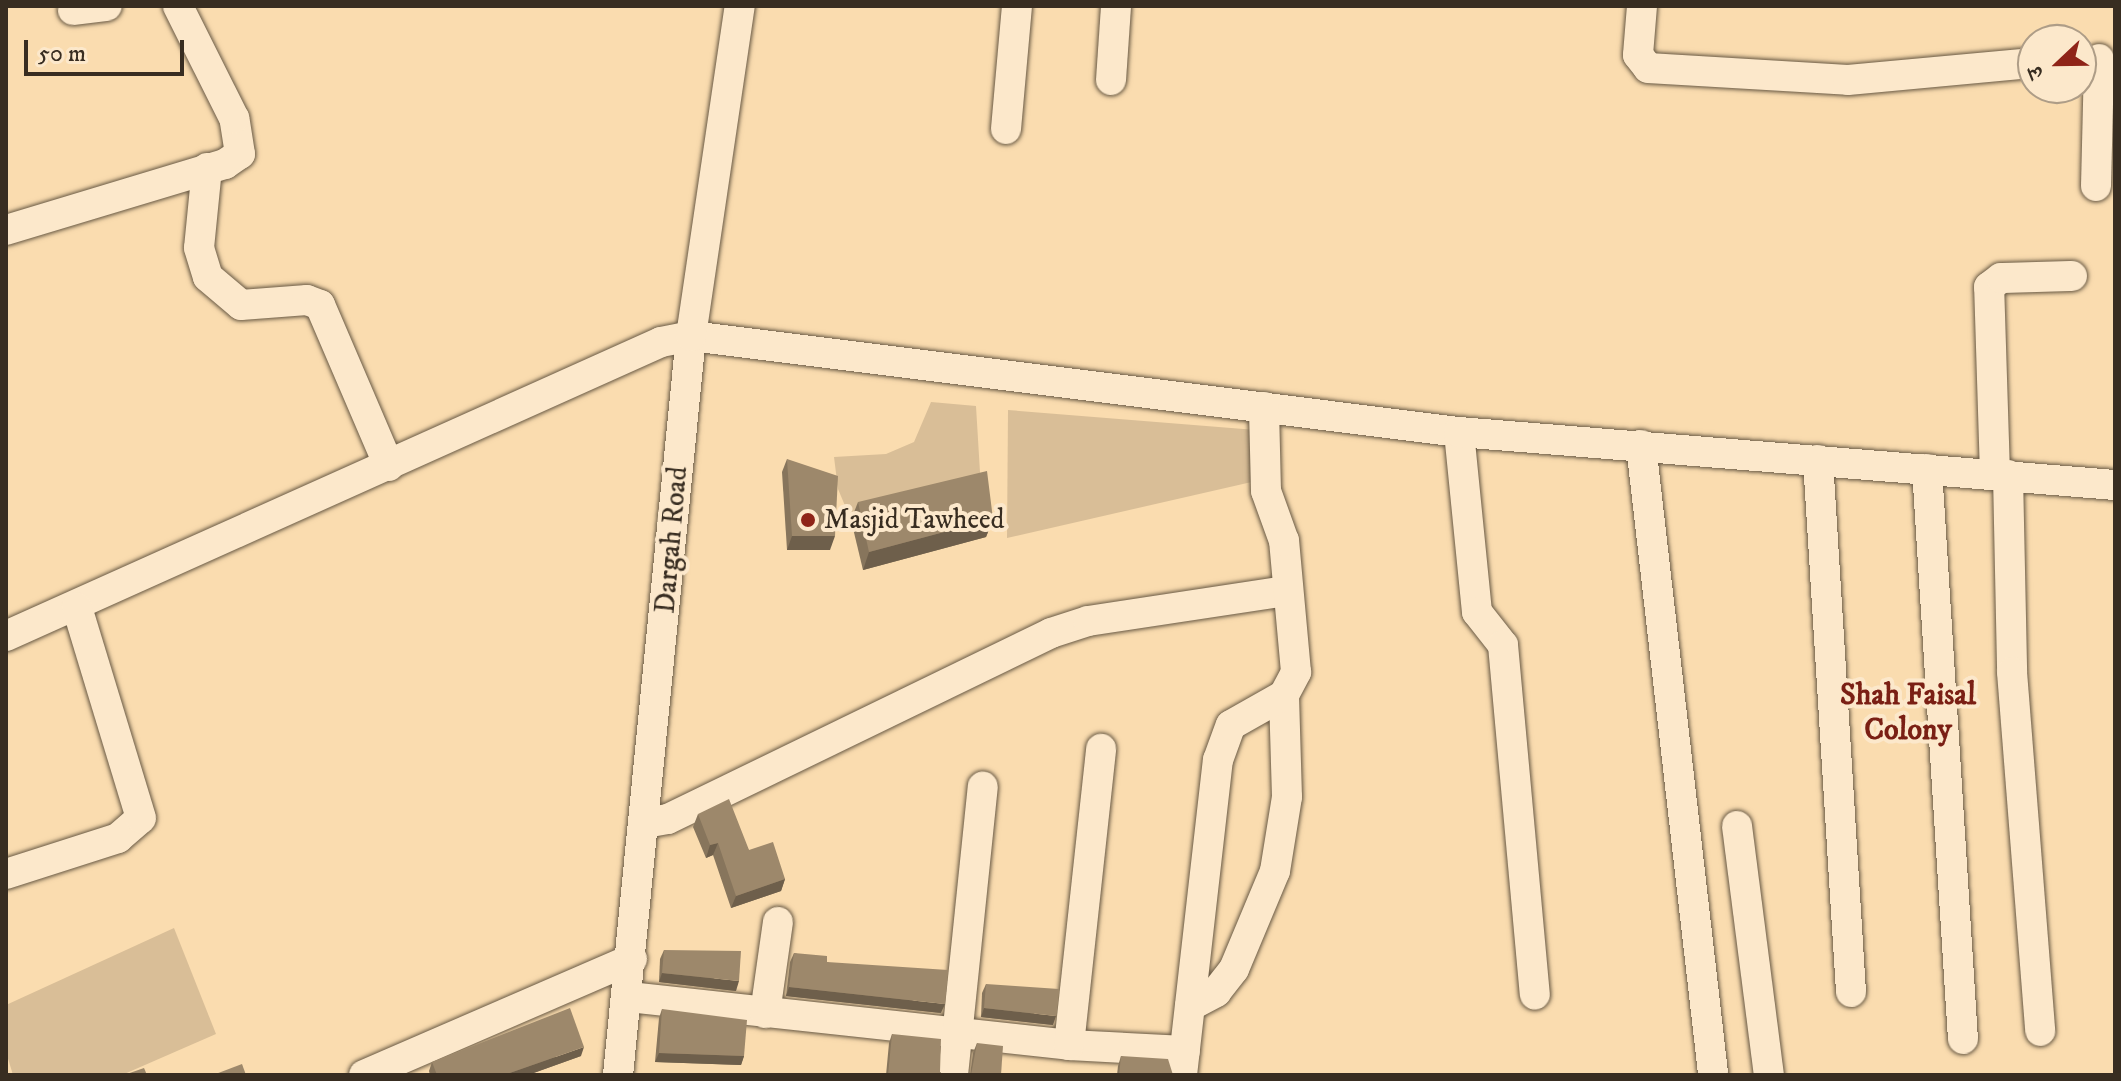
<!DOCTYPE html>
<meta charset="utf-8">
<style>
body{margin:0}
#map{position:relative;width:2121px;height:1081px;overflow:hidden;background:#fadcaf;font-family:"IM FELL DW Pica","Noto Serif Devanagari",serif}
div>[style]{position:absolute}
.green>*{inset:0;background:#d9be97}
.roads{filter:drop-shadow(0 0 2px #685944) drop-shadow(0 0 2px #685944)}
.minor>*{height:30px;margin:-15px;padding:0 15px;transform-origin:15px;border-radius:15px;background:#fce8cb}
.wall>*{inset:0;background:#87755c}
.shaded-wall>*{inset:0;background:#6e5f4b}
.building>*{inset:0;background:#9d886b}
.dots>*{width:22px;height:22px;translate:-50% -50%;box-sizing:border-box;border:4px solid #fce8cb;border-radius:50%}
span{translate:-50% -50%;white-space:nowrap;text-align:center;line-height:1.15;-webkit-text-stroke:8px #fce8cb;paint-order:stroke}
.poi-label{font-size:28px;color:#382d21}
.left{translate:0 -50%;text-align:left}
.street-label{font-size:28px;color:#382d21}
.neighbourhood-label{font-size:30px;color:#7a1f14;font-weight:700}
.frame{position:absolute;inset:0;border:8px solid #382d21;pointer-events:none}
.north{position:absolute;left:2017px;top:24px;width:80px;height:80px;box-sizing:border-box;background:#fce8cb;border:2px solid #ae9d87;border-radius:50%;rotate:248deg;font-size:22px;font-weight:700;line-height:32px;text-align:center;color:#382d21}
.north::after{content:'';display:block;margin:auto;width:28px;height:36px;background:#8f2418;clip-path:polygon(50% 0,100% 100%,50% 72%,0 100%)}
.scale{position:absolute;left:24px;top:40px;width:160px;height:36px;box-sizing:border-box;border:4px solid #382d21;border-top:0;padding-left:10px;font-size:24px;line-height:28px;white-space:nowrap;color:#382d21;-webkit-text-stroke:6px #fce8cb;paint-order:stroke}
</style>
<div id="map">
<div class="green">
<i style="clip-path:polygon(931px 402px,976px 406px,981px 489px,851px 520px,838px 489px,834px 457px,886px 454px,914px 442px)"></i>
<i style="clip-path:polygon(1008px 410px,1256px 430px,1256px 481px,1007px 538px)"></i>
<i style="clip-path:polygon(174px 928px,216px 1034px,122px 1075px,13px 1075px,6px 1052px,6px 1005px)"></i>
</div>
<div class="roads">
<div class="minor">
<i style="left:1642px;top:6px;width:49px;rotate:94.7deg"></i>
<i style="left:1638px;top:55px;width:16px;rotate:52deg"></i>
<i style="left:1648px;top:68px;width:200px;rotate:3.4deg"></i>
<i style="left:1848px;top:80px;width:186px;rotate:-5.3deg"></i>
<i style="left:73px;top:10px;width:34px;rotate:-7deg"></i>
<i style="left:1111px;top:80px;width:74px;rotate:-86.1deg"></i>
<i style="left:1006px;top:129px;width:123px;rotate:-84.9deg"></i>
<i style="left:207px;top:168px;width:80px;rotate:95.7deg"></i>
<i style="left:199px;top:248px;width:30px;rotate:73deg"></i>
<i style="left:208px;top:277px;width:43px;rotate:40.3deg"></i>
<i style="left:241px;top:305px;width:66px;rotate:-4.3deg"></i>
<i style="left:307px;top:300px;width:14px;rotate:21deg"></i>
<i style="left:320px;top:305px;width:175px;rotate:66.8deg"></i>
<i style="left:2096px;top:186px;width:127px;rotate:-88.6deg"></i>
<i style="left:6px;top:230px;width:229px;rotate:-16.8deg"></i>
<i style="left:225px;top:164px;width:18px;rotate:-34deg"></i>
<i style="left:240px;top:154px;width:36px;rotate:-99deg"></i>
<i style="left:234px;top:118px;width:125px;rotate:-116.6deg"></i>
<i style="left:1459px;top:432px;width:181px;rotate:84.3deg"></i>
<i style="left:1477px;top:612px;width:42px;rotate:51.8deg"></i>
<i style="left:1503px;top:645px;width:351px;rotate:84.8deg"></i>
<i style="left:1641px;top:445px;width:632px;rotate:83.46deg"></i>
<i style="left:1818px;top:460px;width:533px;rotate:86.45deg"></i>
<i style="left:1927px;top:469px;width:571px;rotate:86.39deg"></i>
<i style="left:1995px;top:474px;width:187px;rotate:-91.8deg"></i>
<i style="left:1989px;top:287px;width:15px;rotate:-37deg"></i>
<i style="left:2001px;top:278px;width:71px;rotate:-1.6deg"></i>
<i style="left:2008px;top:475px;width:197px;rotate:88.8deg"></i>
<i style="left:2012px;top:672px;width:360px;rotate:85.5deg"></i>
<i style="left:6px;top:636px;width:718px;rotate:-24.17deg"></i>
<i style="left:661px;top:342px;width:31px;rotate:-11deg"></i>
<i style="left:691px;top:336px;width:774px;rotate:7.13deg"></i>
<i style="left:1459px;top:432px;width:658px;rotate:4.62deg"></i>
<i style="left:645px;top:823px;width:23px;rotate:-10deg"></i>
<i style="left:668px;top:819px;width:426px;rotate:-25.9deg"></i>
<i style="left:1051px;top:633px;width:39px;rotate:-18deg"></i>
<i style="left:1088px;top:621px;width:201px;rotate:-8.6deg"></i>
<i style="left:1737px;top:826px;width:251px;rotate:82.7deg"></i>
<i style="left:6px;top:874px;width:118px;rotate:-17.8deg"></i>
<i style="left:118px;top:838px;width:30px;rotate:-41deg"></i>
<i style="left:141px;top:818px;width:220px;rotate:-106.9deg"></i>
<i style="left:629px;top:997px;width:443px;rotate:6.2deg"></i>
<i style="left:1069px;top:1045px;width:116px;rotate:3deg"></i>
<i style="left:1190px;top:1006px;width:30px;rotate:-28deg"></i>
<i style="left:1216px;top:992px;width:29px;rotate:-52deg"></i>
<i style="left:1234px;top:969px;width:106px;rotate:-67.3deg"></i>
<i style="left:1275px;top:871px;width:75px;rotate:-80.8deg"></i>
<i style="left:1287px;top:797px;width:102px;rotate:-91.7deg"></i>
<i style="left:765px;top:1013px;width:92px;rotate:-81.9deg"></i>
<i style="left:1069px;top:1045px;width:298px;rotate:-83.8deg"></i>
<i style="left:364px;top:1075px;width:292px;rotate:-23.4deg"></i>
<i style="left:618px;top:1075px;width:743px;rotate:-84.36deg"></i>
<i style="left:691px;top:336px;width:334px;rotate:-81.6deg"></i>
<i style="left:953px;top:1075px;width:290px;rotate:-84.1deg"></i>
<i style="left:1182px;top:1075px;width:317px;rotate:-83.5deg"></i>
<i style="left:1218px;top:760px;width:37px;rotate:-70deg"></i>
<i style="left:1231px;top:725px;width:61px;rotate:-29.5deg"></i>
<i style="left:1284px;top:695px;width:26px;rotate:-62deg"></i>
<i style="left:1296px;top:672px;width:132px;rotate:-95.2deg"></i>
<i style="left:1284px;top:541px;width:53px;rotate:-109.8deg"></i>
<i style="left:1266px;top:491px;width:84px;rotate:-91.4deg"></i>
</div>
</div>
<div class="wall">
<i style="clip-path:polygon(787px 459px,830px 550px,787px 550px,782px 472px)"></i>
<i style="clip-path:polygon(858px 502px,993px 519px,986px 537px,863px 570px,851px 520px)"></i>
<i style="clip-path:polygon(698px 814px,749px 850px,785px 879px,781px 891px,731px 908px,713px 855px,706px 858px,693px 827px)"></i>
<i style="clip-path:polygon(664px 950px,736px 991px,659px 982px,660px 959px)"></i>
<i style="clip-path:polygon(794px 953px,827px 962px,941px 1013px,786px 996px,790px 962px)"></i>
<i style="clip-path:polygon(986px 984px,1053px 1025px,981px 1017px,982px 993px)"></i>
<i style="clip-path:polygon(662px 1009px,744px 1056px,741px 1065px,655px 1062px,659px 1018px)"></i>
<i style="clip-path:polygon(892px 1034px,940px 1072px,943px 1075px,886px 1075px,889px 1043px)"></i>
<i style="clip-path:polygon(977px 1043px,1001px 1075px,970px 1075px,973px 1053px)"></i>
<i style="clip-path:polygon(581px 1056px,528px 1075px,430px 1075px,429px 1071px,432px 1062px)"></i>
<i style="clip-path:polygon(1121px 1056px,1173px 1075px,1117px 1075px,1118px 1066px)"></i>
</div>
<div class="shaded-wall">
<i style="clip-path:polygon(993px 519px,986px 537px,863px 570px,869px 552px)"></i>
<i style="clip-path:polygon(792px 536px,835px 536px,830px 550px,787px 550px)"></i>
<i style="clip-path:polygon(718px 843px,713px 855px,706px 858px,710px 845px)"></i>
<i style="clip-path:polygon(785px 879px,781px 891px,731px 908px,736px 896px)"></i>
<i style="clip-path:polygon(662px 973px,739px 981px,736px 991px,659px 982px)"></i>
<i style="clip-path:polygon(789px 987px,945px 1004px,941px 1013px,786px 996px)"></i>
<i style="clip-path:polygon(984px 1008px,1056px 1016px,1053px 1025px,981px 1017px)"></i>
<i style="clip-path:polygon(584px 1047px,581px 1056px,528px 1075px,504px 1075px)"></i>
<i style="clip-path:polygon(659px 1053px,744px 1056px,741px 1065px,655px 1062px)"></i>
</div>
<div class="building">
<i style="clip-path:polygon(787px 459px,838px 476px,835px 536px,792px 536px)"></i>
<i style="clip-path:polygon(987px 471px,993px 519px,869px 552px,858px 502px)"></i>
<i style="clip-path:polygon(729px 799px,749px 850px,773px 842px,785px 879px,736px 896px,718px 843px,710px 845px,698px 814px)"></i>
<i style="clip-path:polygon(664px 950px,741px 951px,739px 981px,662px 973px)"></i>
<i style="clip-path:polygon(794px 953px,827px 956px,827px 962px,948px 970px,945px 1004px,789px 987px)"></i>
<i style="clip-path:polygon(986px 984px,1059px 989px,1056px 1016px,984px 1008px)"></i>
<i style="clip-path:polygon(570px 1008px,584px 1047px,504px 1075px,437px 1075px,432px 1062px)"></i>
<i style="clip-path:polygon(662px 1009px,747px 1020px,744px 1056px,659px 1053px)"></i>
<i style="clip-path:polygon(892px 1034px,941px 1039px,940px 1072px,943px 1075px,888px 1075px)"></i>
<i style="clip-path:polygon(977px 1043px,1003px 1046px,1001px 1075px,971px 1075px)"></i>
<i style="clip-path:polygon(1121px 1056px,1168px 1059px,1173px 1075px,1119px 1075px)"></i>
<i style="clip-path:polygon(242px 1064px,246px 1075px,213px 1075px)"></i>
<i style="clip-path:polygon(144px 1068px,147px 1075px,124px 1075px)"></i>
</div>
<div class="dots">
<i style="left:808px;top:520px;background:#8f2418"></i>
</div>
<div class="poi-label">
<span class="left" style="left:824px;top:520px">Masjid Tawheed</span>
</div>
<div class="street-label">
<span style="left:672px;top:540px;rotate:-85deg">Dargah Road</span>
</div>
<div class="neighbourhood-label">
<span style="left:1908px;top:713px">Shah Faisal<br>Colony</span>
</div>
<div class="frame"></div>
<div class="north">उ</div>
<div class="scale">50 m</div>
</div>
